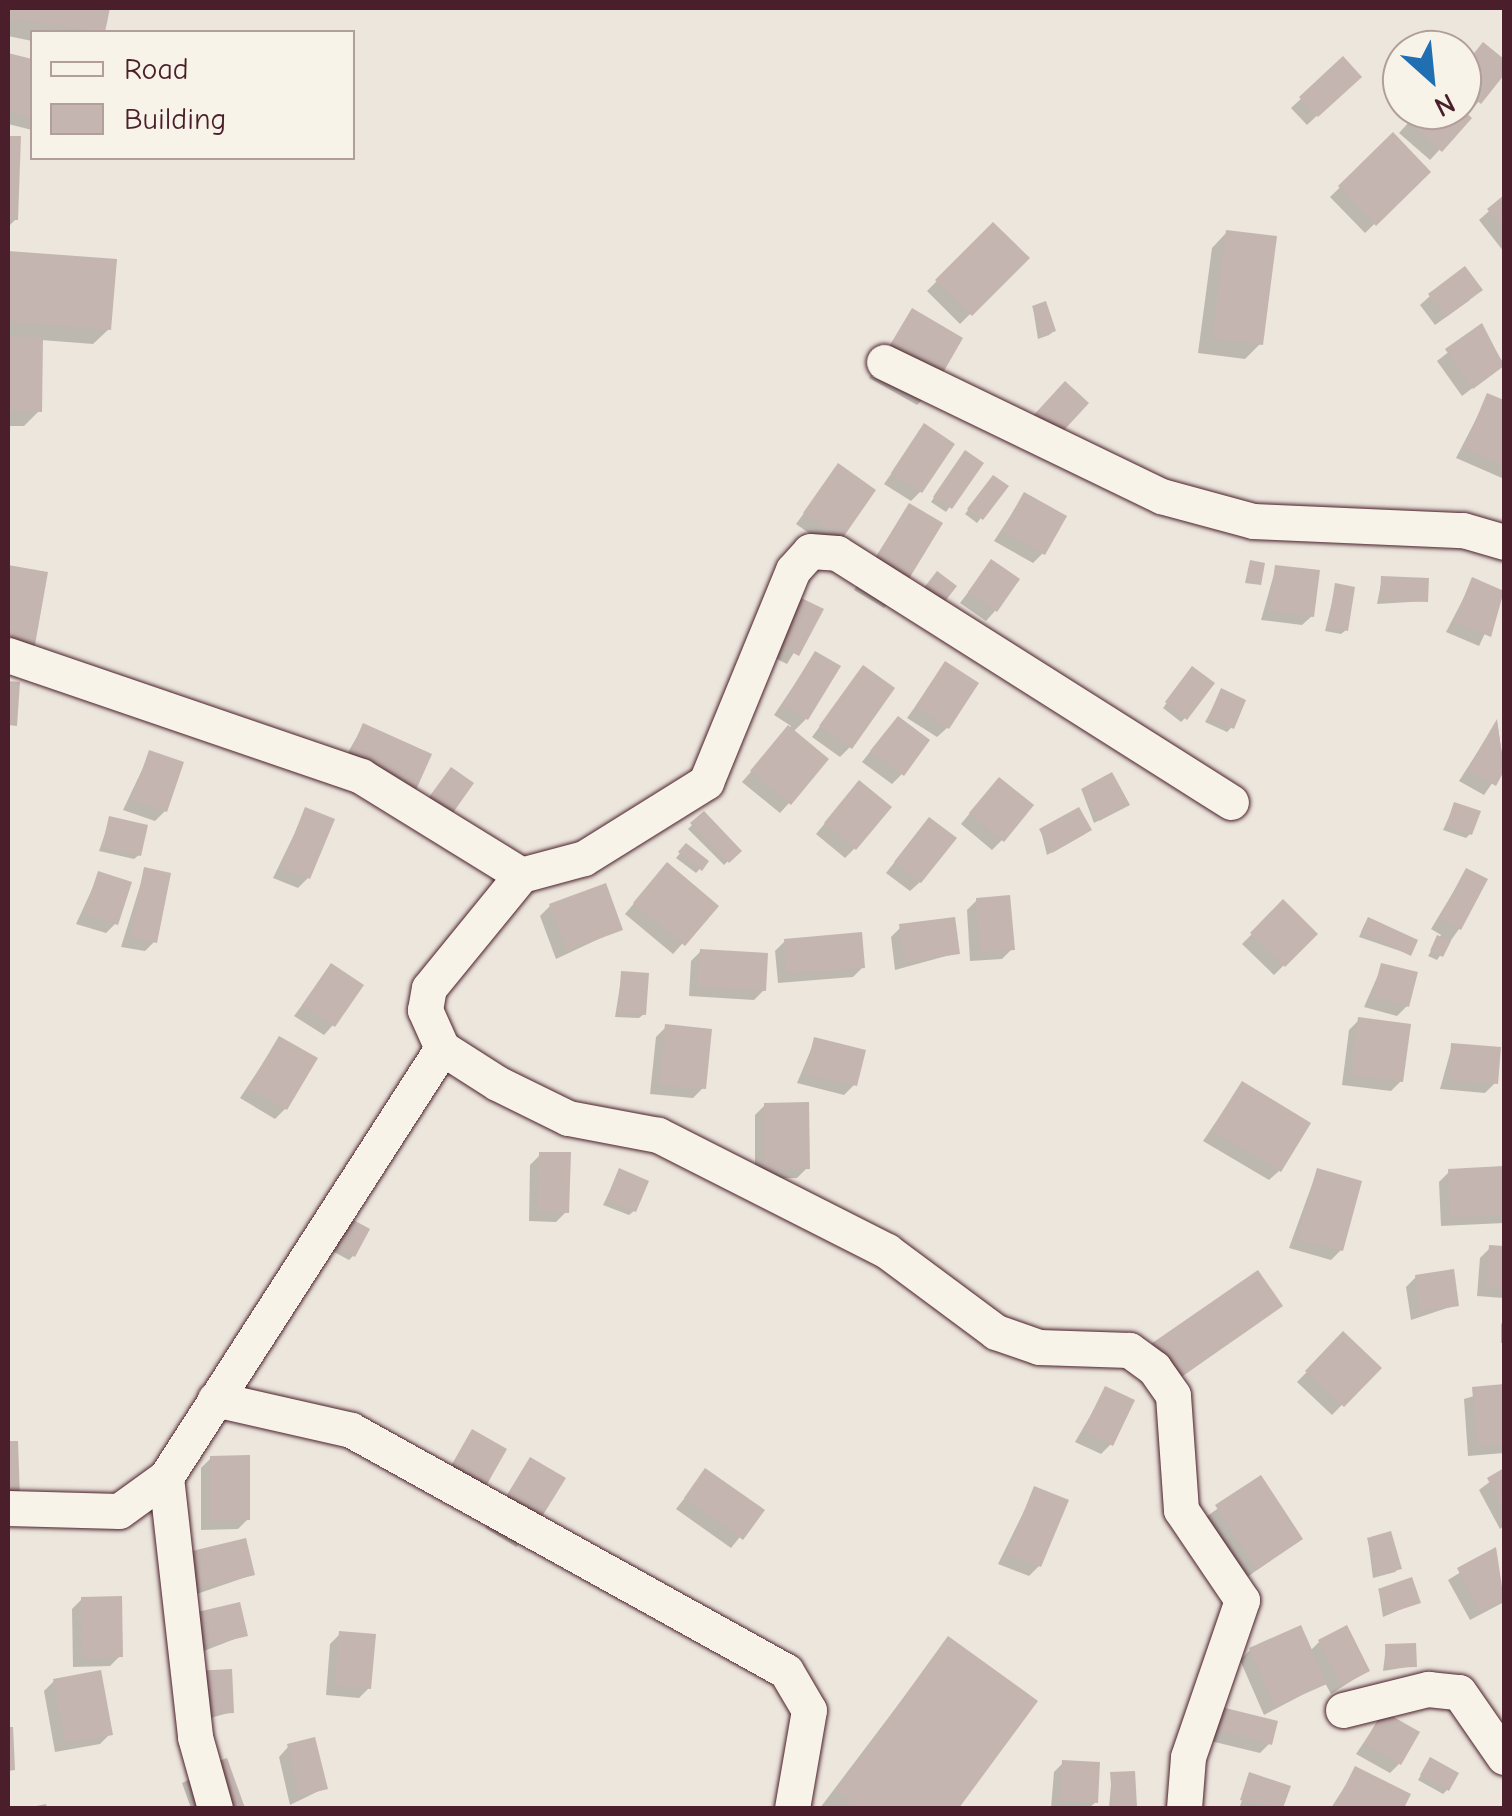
<!DOCTYPE html>
<style>
body{margin:0}
#map{position:relative;width:1512px;height:1816px;overflow:hidden;background:#ece6dd;font-family:"Comic Neue",sans-serif}
div>[style]{position:absolute}
.shadow>*{inset:0;background:#0003}
.building>*{inset:0;background:#c4b5b0}
.roads{filter:drop-shadow(0 0 2px #4a1f2b) drop-shadow(0 0 2px #4a1f2b)}
.minor>*{height:35px;margin:-17.5px;padding:0 17.5px;transform-origin:17.5px;border-radius:17.5px;background:#f7f3e8}
span{translate:-50% -50%;white-space:nowrap;text-align:center;line-height:1.15;-webkit-text-stroke:10px #f7f3e8;paint-order:stroke}
.frame{position:absolute;inset:0;border:10px solid #4a1f2b;pointer-events:none}
.legend{position:absolute;left:30px;top:30px;width:325px;height:130px;box-sizing:border-box;background:#f7f3e8;border:2px solid #b29e9c;margin:0;padding:12px 18px;list-style:none;font-size:30px;color:#4a1f2b}
.legend li{display:flex;align-items:center;gap:20px;height:50px}
.legend b{width:50px;border:2px solid #b29e9c}
.north{position:absolute;left:1382px;top:30px;width:100px;height:100px;box-sizing:border-box;background:#f7f3e8;border:2px solid #b29e9c;border-radius:50%;rotate:153deg;font-size:28px;font-weight:700;line-height:40px;text-align:center;color:#4a1f2b}
.north::after{content:'';display:block;margin:auto;width:35px;height:45px;background:#1f6fb2;clip-path:polygon(50% 0,100% 100%,50% 72%,0 100%)}
</style>
<div id="map">
<div class="shadow">
<i style="clip-path:polygon(8px 8px,107px 8px,102px 32px,32px 32px,32px 41px,8px 36px)"></i>
<i style="clip-path:polygon(1483px 45px,1504px 71px,1470px 112px,1462px 69px)"></i>
<i style="clip-path:polygon(8px 56px,32px 61px,32px 130px,8px 124px)"></i>
<i style="clip-path:polygon(1343px 60px,1358px 77px,1307px 125px,1291px 108px)"></i>
<i style="clip-path:polygon(1420px 110px,1469px 118px,1430px 160px,1399px 133px)"></i>
<i style="clip-path:polygon(1393px 136px,1428px 172px,1365px 233px,1330px 197px)"></i>
<i style="clip-path:polygon(8px 138px,19px 139px,16px 219px,8px 227px)"></i>
<i style="clip-path:polygon(1504px 198px,1504px 252px,1479px 220px)"></i>
<i style="clip-path:polygon(993px 225px,1027px 258px,960px 324px,927px 291px)"></i>
<i style="clip-path:polygon(1227px 232px,1260px 344px,1245px 359px,1198px 353px,1212px 248px)"></i>
<i style="clip-path:polygon(8px 254px,114px 261px,109px 329px,93px 344px,41px 340px,39px 411px,24px 426px,8px 426px)"></i>
<i style="clip-path:polygon(1430px 296px,1470px 300px,1435px 325px,1420px 305px)"></i>
<i style="clip-path:polygon(1033px 308px,1054px 331px,1049px 335px,1038px 339px)"></i>
<i style="clip-path:polygon(912px 311px,927px 395px,917px 405px,869px 378px)"></i>
<i style="clip-path:polygon(1481px 327px,1504px 364px,1462px 396px,1437px 361px)"></i>
<i style="clip-path:polygon(1488px 396px,1504px 403px,1502px 478px,1456px 458px)"></i>
<i style="clip-path:polygon(924px 427px,920px 492px,911px 501px,884px 484px)"></i>
<i style="clip-path:polygon(961px 458px,980px 464px,946px 512px,931px 502px)"></i>
<i style="clip-path:polygon(838px 467px,873px 490px,830px 548px,796px 524px)"></i>
<i style="clip-path:polygon(989px 483px,1005px 487px,977px 523px,965px 514px)"></i>
<i style="clip-path:polygon(1024px 495px,1043px 553px,1033px 563px,994px 541px)"></i>
<i style="clip-path:polygon(909px 506px,894px 599px,884px 608px,854px 590px)"></i>
<i style="clip-path:polygon(991px 562px,995px 611px,986px 621px,960px 603px)"></i>
<i style="clip-path:polygon(1276px 567px,1312px 616px,1302px 625px,1261px 620px)"></i>
<i style="clip-path:polygon(1382px 579px,1426px 601px,1377px 604px)"></i>
<i style="clip-path:polygon(1473px 580px,1504px 593px,1479px 646px,1446px 632px)"></i>
<i style="clip-path:polygon(1336px 586px,1346px 630px,1341px 634px,1325px 631px)"></i>
<i style="clip-path:polygon(820px 610px,787px 664px,763px 652px)"></i>
<i style="clip-path:polygon(815px 654px,806px 719px,793px 732px,789px 803px,780px 813px,742px 782px,791px 726px,774px 715px)"></i>
<i style="clip-path:polygon(945px 665px,947px 728px,937px 737px,907px 718px)"></i>
<i style="clip-path:polygon(863px 668px,850px 747px,840px 757px,812px 737px)"></i>
<i style="clip-path:polygon(1188px 674px,1185px 718px,1181px 722px,1163px 708px)"></i>
<i style="clip-path:polygon(1222px 691px,1231px 728px,1227px 732px,1205px 722px)"></i>
<i style="clip-path:polygon(1497px 722px,1504px 766px,1484px 795px,1459px 781px)"></i>
<i style="clip-path:polygon(363px 726px,429px 755px,338px 770px)"></i>
<i style="clip-path:polygon(888px 729px,902px 774px,892px 784px,862px 762px)"></i>
<i style="clip-path:polygon(150px 753px,165px 811px,155px 821px,123px 810px)"></i>
<i style="clip-path:polygon(989px 790px,1002px 840px,992px 850px,961px 824px)"></i>
<i style="clip-path:polygon(1082px 791px,1122px 808px,1094px 823px)"></i>
<i style="clip-path:polygon(850px 793px,855px 848px,845px 858px,816px 834px)"></i>
<i style="clip-path:polygon(1455px 804px,1470px 834px,1466px 838px,1443px 830px)"></i>
<i style="clip-path:polygon(306px 810px,308px 878px,298px 888px,273px 878px)"></i>
<i style="clip-path:polygon(703px 814px,738px 851px,724px 865px,688px 829px)"></i>
<i style="clip-path:polygon(110px 819px,139px 855px,134px 859px,99px 851px)"></i>
<i style="clip-path:polygon(920px 830px,920px 882px,910px 891px,886px 873px)"></i>
<i style="clip-path:polygon(1041px 831px,1085px 834px,1047px 855px)"></i>
<i style="clip-path:polygon(686px 846px,706px 862px,696px 873px,676px 858px)"></i>
<i style="clip-path:polygon(145px 870px,155px 941px,145px 951px,121px 947px)"></i>
<i style="clip-path:polygon(1466px 871px,1459px 929px,1437px 960px,1428px 956px,1441px 935px,1431px 929px)"></i>
<i style="clip-path:polygon(99px 874px,116px 923px,106px 933px,76px 924px)"></i>
<i style="clip-path:polygon(658px 875px,716px 906px,673px 954px,625px 914px)"></i>
<i style="clip-path:polygon(977px 900px,1012px 949px,1002px 959px,970px 961px,967px 910px)"></i>
<i style="clip-path:polygon(1283px 903px,1315px 934px,1274px 975px,1242px 944px)"></i>
<i style="clip-path:polygon(550px 906px,620px 929px,556px 959px,540px 916px)"></i>
<i style="clip-path:polygon(1365px 924px,1409px 954px,1359px 937px)"></i>
<i style="clip-path:polygon(901px 927px,957px 953px,895px 970px,891px 937px)"></i>
<i style="clip-path:polygon(785px 941px,863px 967px,853px 977px,778px 983px,775px 951px)"></i>
<i style="clip-path:polygon(701px 951px,764px 990px,754px 1000px,689px 996px,691px 961px)"></i>
<i style="clip-path:polygon(331px 966px,333px 1025px,324px 1035px,294px 1016px)"></i>
<i style="clip-path:polygon(1382px 966px,1407px 1006px,1397px 1016px,1364px 1007px)"></i>
<i style="clip-path:polygon(622px 974px,644px 1014px,639px 1018px,615px 1017px)"></i>
<i style="clip-path:polygon(1359px 1020px,1401px 1081px,1391px 1091px,1342px 1085px,1349px 1030px)"></i>
<i style="clip-path:polygon(666px 1027px,703px 1088px,693px 1098px,650px 1094px,656px 1037px)"></i>
<i style="clip-path:polygon(279px 1039px,285px 1109px,275px 1119px,240px 1098px)"></i>
<i style="clip-path:polygon(815px 1040px,854px 1085px,844px 1095px,797px 1083px)"></i>
<i style="clip-path:polygon(1452px 1046px,1495px 1083px,1485px 1093px,1440px 1089px)"></i>
<i style="clip-path:polygon(1242px 1084px,1279px 1171px,1269px 1180px,1203px 1141px)"></i>
<i style="clip-path:polygon(765px 1105px,807px 1168px,797px 1178px,755px 1179px,755px 1115px)"></i>
<i style="clip-path:polygon(540px 1155px,566px 1212px,556px 1222px,529px 1221px,530px 1165px)"></i>
<i style="clip-path:polygon(1504px 1169px,1504px 1223px,1441px 1226px,1439px 1182px,1449px 1172px)"></i>
<i style="clip-path:polygon(620px 1171px,634px 1211px,629px 1215px,603px 1205px)"></i>
<i style="clip-path:polygon(1317px 1171px,1341px 1250px,1331px 1260px,1289px 1248px)"></i>
<i style="clip-path:polygon(333px 1218px,353px 1256px,349px 1260px,319px 1244px)"></i>
<i style="clip-path:polygon(1490px 1248px,1504px 1249px,1504px 1298px,1477px 1296px,1480px 1258px)"></i>
<i style="clip-path:polygon(1416px 1277px,1456px 1305px,1411px 1320px,1406px 1287px)"></i>
<i style="clip-path:polygon(1279px 1305px,1157px 1395px,1135px 1363px)"></i>
<i style="clip-path:polygon(1504px 1321px,1504px 1343px,1501px 1343px,1501px 1324px)"></i>
<i style="clip-path:polygon(1343px 1335px,1378px 1368px,1332px 1415px,1297px 1382px)"></i>
<i style="clip-path:polygon(1504px 1387px,1504px 1453px,1468px 1456px,1464px 1399px)"></i>
<i style="clip-path:polygon(1106px 1389px,1111px 1444px,1101px 1454px,1075px 1442px)"></i>
<i style="clip-path:polygon(211px 1458px,248px 1519px,238px 1529px,201px 1530px,201px 1468px)"></i>
<i style="clip-path:polygon(531px 1460px,526px 1537px,516px 1547px,485px 1528px)"></i>
<i style="clip-path:polygon(706px 1471px,761px 1511px,731px 1548px,676px 1509px)"></i>
<i style="clip-path:polygon(1504px 1471px,1504px 1526px,1500px 1529px,1479px 1490px)"></i>
<i style="clip-path:polygon(1260px 1478px,1300px 1539px,1246px 1578px,1206px 1517px)"></i>
<i style="clip-path:polygon(1035px 1489px,1039px 1566px,1029px 1576px,998px 1564px)"></i>
<i style="clip-path:polygon(1368px 1540px,1399px 1568px,1395px 1572px,1373px 1578px)"></i>
<i style="clip-path:polygon(1495px 1551px,1504px 1602px,1470px 1620px,1448px 1580px)"></i>
<i style="clip-path:polygon(180px 1564px,252px 1575px,188px 1597px)"></i>
<i style="clip-path:polygon(1379px 1591px,1418px 1602px,1383px 1617px)"></i>
<i style="clip-path:polygon(82px 1599px,120px 1656px,110px 1666px,73px 1667px,72px 1609px)"></i>
<i style="clip-path:polygon(184px 1625px,245px 1635px,191px 1656px)"></i>
<i style="clip-path:polygon(340px 1634px,369px 1688px,359px 1698px,326px 1695px,330px 1644px)"></i>
<i style="clip-path:polygon(948px 1639px,1034px 1701px,956px 1808px,820px 1808px)"></i>
<i style="clip-path:polygon(1319px 1642px,1367px 1671px,1331px 1694px,1325px 1683px,1264px 1715px,1240px 1660px,1250px 1650px,1310px 1651px)"></i>
<i style="clip-path:polygon(1386px 1647px,1414px 1666px,1383px 1671px)"></i>
<i style="clip-path:polygon(230px 1672px,232px 1712px,188px 1724px)"></i>
<i style="clip-path:polygon(54px 1681px,110px 1734px,100px 1744px,55px 1752px,44px 1691px)"></i>
<i style="clip-path:polygon(1209px 1707px,1270px 1743px,1260px 1753px,1194px 1737px)"></i>
<i style="clip-path:polygon(1383px 1714px,1399px 1764px,1390px 1773px,1356px 1754px)"></i>
<i style="clip-path:polygon(288px 1747px,325px 1788px,290px 1805px,279px 1757px)"></i>
<i style="clip-path:polygon(226px 1761px,243px 1808px,191px 1808px,182px 1783px)"></i>
<i style="clip-path:polygon(1063px 1763px,1096px 1802px,1089px 1808px,1051px 1808px,1054px 1772px)"></i>
<i style="clip-path:polygon(1427px 1765px,1447px 1790px,1443px 1794px,1418px 1780px)"></i>
<i style="clip-path:polygon(1356px 1769px,1408px 1795px,1401px 1808px,1331px 1808px)"></i>
<i style="clip-path:polygon(1112px 1774px,1134px 1806px,1132px 1808px,1109px 1808px)"></i>
<i style="clip-path:polygon(1250px 1776px,1288px 1787px,1280px 1808px,1240px 1806px)"></i>
<i style="clip-path:polygon(46px 1804px,47px 1808px,26px 1808px)"></i>
</div>
<div class="building">
<i style="clip-path:polygon(8px 8px,110px 8px,105px 32px,8px 19px)"></i>
<i style="clip-path:polygon(1483px 42px,1504px 59px,1504px 75px,1481px 104px,1462px 89px,1462px 68px)"></i>
<i style="clip-path:polygon(8px 53px,32px 59px,32px 118px,8px 113px)"></i>
<i style="clip-path:polygon(1343px 56px,1362px 77px,1318px 117px,1299px 97px)"></i>
<i style="clip-path:polygon(1418px 110px,1463px 110px,1472px 118px,1442px 152px,1407px 121px)"></i>
<i style="clip-path:polygon(1393px 132px,1431px 172px,1376px 226px,1338px 186px)"></i>
<i style="clip-path:polygon(8px 136px,21px 136px,18px 220px,8px 220px)"></i>
<i style="clip-path:polygon(1504px 195px,1504px 230px,1487px 209px)"></i>
<i style="clip-path:polygon(993px 222px,1030px 258px,972px 316px,935px 280px)"></i>
<i style="clip-path:polygon(1226px 230px,1277px 236px,1263px 345px,1212px 339px)"></i>
<i style="clip-path:polygon(8px 251px,117px 259px,111px 330px,8px 322px)"></i>
<i style="clip-path:polygon(1465px 266px,1483px 290px,1446px 317px,1428px 294px)"></i>
<i style="clip-path:polygon(1046px 301px,1056px 331px,1042px 336px,1032px 306px)"></i>
<i style="clip-path:polygon(912px 308px,963px 338px,929px 397px,877px 367px)"></i>
<i style="clip-path:polygon(1482px 323px,1504px 366px,1473px 389px,1445px 349px)"></i>
<i style="clip-path:polygon(8px 336px,43px 337px,42px 412px,8px 411px)"></i>
<i style="clip-path:polygon(1065px 381px,1089px 403px,1055px 440px,1031px 418px)"></i>
<i style="clip-path:polygon(1487px 393px,1504px 400px,1504px 466px,1464px 448px)"></i>
<i style="clip-path:polygon(924px 423px,955px 444px,922px 493px,891px 473px)"></i>
<i style="clip-path:polygon(965px 450px,984px 463px,952px 509px,933px 497px)"></i>
<i style="clip-path:polygon(838px 463px,876px 490px,842px 539px,803px 513px)"></i>
<i style="clip-path:polygon(993px 475px,1009px 486px,983px 520px,967px 509px)"></i>
<i style="clip-path:polygon(1024px 492px,1067px 516px,1045px 555px,1002px 531px)"></i>
<i style="clip-path:polygon(909px 503px,943px 523px,896px 600px,862px 580px)"></i>
<i style="clip-path:polygon(991px 559px,1020px 579px,997px 612px,968px 592px)"></i>
<i style="clip-path:polygon(1250px 560px,1265px 563px,1261px 585px,1245px 583px)"></i>
<i style="clip-path:polygon(8px 565px,48px 572px,33px 656px,8px 652px)"></i>
<i style="clip-path:polygon(1275px 565px,1320px 570px,1314px 617px,1269px 611px)"></i>
<i style="clip-path:polygon(937px 571px,957px 586px,928px 623px,909px 607px)"></i>
<i style="clip-path:polygon(1381px 576px,1429px 578px,1428px 602px,1380px 600px)"></i>
<i style="clip-path:polygon(1472px 577px,1504px 591px,1491px 637px,1454px 622px)"></i>
<i style="clip-path:polygon(1335px 583px,1355px 587px,1348px 631px,1328px 627px)"></i>
<i style="clip-path:polygon(795px 595px,824px 609px,799px 656px,771px 641px)"></i>
<i style="clip-path:polygon(815px 651px,841px 666px,808px 720px,782px 705px)"></i>
<i style="clip-path:polygon(945px 661px,979px 683px,949px 729px,915px 707px)"></i>
<i style="clip-path:polygon(863px 665px,895px 688px,852px 749px,819px 726px)"></i>
<i style="clip-path:polygon(1192px 666px,1215px 683px,1187px 720px,1165px 702px)"></i>
<i style="clip-path:polygon(8px 681px,20px 682px,17px 726px,8px 725px)"></i>
<i style="clip-path:polygon(1221px 688px,1246px 700px,1234px 729px,1208px 718px)"></i>
<i style="clip-path:polygon(898px 716px,930px 740px,904px 776px,870px 751px)"></i>
<i style="clip-path:polygon(1497px 719px,1504px 771px,1496px 786px,1467px 770px)"></i>
<i style="clip-path:polygon(363px 723px,432px 754px,416px 790px,347px 760px)"></i>
<i style="clip-path:polygon(788px 725px,829px 759px,791px 805px,750px 771px)"></i>
<i style="clip-path:polygon(149px 750px,184px 762px,167px 812px,132px 800px)"></i>
<i style="clip-path:polygon(451px 767px,474px 783px,445px 824px,421px 808px)"></i>
<i style="clip-path:polygon(1112px 772px,1130px 805px,1099px 821px,1081px 789px)"></i>
<i style="clip-path:polygon(999px 777px,1034px 805px,1004px 842px,969px 813px)"></i>
<i style="clip-path:polygon(859px 780px,892px 807px,856px 850px,824px 823px)"></i>
<i style="clip-path:polygon(1454px 802px,1481px 811px,1472px 835px,1446px 826px)"></i>
<i style="clip-path:polygon(305px 807px,335px 819px,310px 879px,281px 868px)"></i>
<i style="clip-path:polygon(1079px 807px,1092px 830px,1052px 853px,1039px 829px)"></i>
<i style="clip-path:polygon(704px 811px,742px 851px,729px 863px,690px 823px)"></i>
<i style="clip-path:polygon(109px 816px,148px 825px,141px 856px,102px 847px)"></i>
<i style="clip-path:polygon(929px 817px,957px 838px,921px 883px,894px 862px)"></i>
<i style="clip-path:polygon(686px 843px,709px 861px,702px 871px,678px 852px)"></i>
<i style="clip-path:polygon(667px 862px,719px 906px,685px 946px,633px 903px)"></i>
<i style="clip-path:polygon(144px 867px,171px 873px,157px 943px,130px 937px)"></i>
<i style="clip-path:polygon(1466px 868px,1488px 879px,1461px 930px,1439px 919px)"></i>
<i style="clip-path:polygon(98px 871px,132px 882px,118px 925px,84px 914px)"></i>
<i style="clip-path:polygon(606px 883px,623px 930px,566px 951px,549px 904px)"></i>
<i style="clip-path:polygon(1010px 895px,1015px 950px,980px 952px,976px 898px)"></i>
<i style="clip-path:polygon(1283px 899px,1318px 934px,1285px 967px,1250px 933px)"></i>
<i style="clip-path:polygon(955px 917px,960px 954px,904px 962px,899px 924px)"></i>
<i style="clip-path:polygon(1368px 917px,1418px 940px,1411px 956px,1361px 932px)"></i>
<i style="clip-path:polygon(862px 932px,865px 968px,787px 974px,784px 939px)"></i>
<i style="clip-path:polygon(1437px 935px,1451px 941px,1443px 957px,1430px 951px)"></i>
<i style="clip-path:polygon(700px 949px,768px 953px,766px 991px,697px 987px)"></i>
<i style="clip-path:polygon(331px 963px,364px 985px,335px 1027px,302px 1005px)"></i>
<i style="clip-path:polygon(1381px 963px,1418px 972px,1409px 1007px,1372px 998px)"></i>
<i style="clip-path:polygon(621px 971px,649px 973px,646px 1015px,618px 1013px)"></i>
<i style="clip-path:polygon(1358px 1017px,1411px 1024px,1403px 1082px,1351px 1075px)"></i>
<i style="clip-path:polygon(665px 1024px,712px 1029px,706px 1089px,659px 1085px)"></i>
<i style="clip-path:polygon(279px 1036px,318px 1058px,287px 1110px,248px 1088px)"></i>
<i style="clip-path:polygon(814px 1037px,866px 1050px,857px 1086px,805px 1074px)"></i>
<i style="clip-path:polygon(1451px 1043px,1501px 1047px,1498px 1084px,1449px 1080px)"></i>
<i style="clip-path:polygon(1242px 1081px,1311px 1123px,1281px 1172px,1211px 1130px)"></i>
<i style="clip-path:polygon(809px 1102px,810px 1169px,764px 1170px,764px 1103px)"></i>
<i style="clip-path:polygon(539px 1152px,571px 1152px,569px 1213px,538px 1212px)"></i>
<i style="clip-path:polygon(1504px 1166px,1504px 1215px,1450px 1218px,1448px 1169px)"></i>
<i style="clip-path:polygon(619px 1168px,649px 1181px,636px 1212px,606px 1200px)"></i>
<i style="clip-path:polygon(1317px 1168px,1362px 1181px,1343px 1251px,1297px 1239px)"></i>
<i style="clip-path:polygon(337px 1211px,370px 1229px,355px 1257px,322px 1239px)"></i>
<i style="clip-path:polygon(1489px 1245px,1504px 1246px,1504px 1288px,1486px 1287px)"></i>
<i style="clip-path:polygon(1454px 1269px,1459px 1306px,1420px 1312px,1415px 1275px)"></i>
<i style="clip-path:polygon(1258px 1270px,1283px 1306px,1174px 1382px,1148px 1346px)"></i>
<i style="clip-path:polygon(1343px 1331px,1382px 1368px,1344px 1407px,1305px 1371px)"></i>
<i style="clip-path:polygon(1504px 1384px,1504px 1445px,1477px 1447px,1472px 1387px)"></i>
<i style="clip-path:polygon(1105px 1386px,1135px 1400px,1113px 1446px,1083px 1431px)"></i>
<i style="clip-path:polygon(472px 1429px,507px 1449px,482px 1493px,447px 1473px)"></i>
<i style="clip-path:polygon(8px 1441px,18px 1441px,20px 1498px,8px 1498px)"></i>
<i style="clip-path:polygon(250px 1455px,250px 1520px,210px 1521px,210px 1456px)"></i>
<i style="clip-path:polygon(530px 1457px,566px 1478px,528px 1539px,493px 1518px)"></i>
<i style="clip-path:polygon(705px 1468px,765px 1510px,743px 1540px,684px 1498px)"></i>
<i style="clip-path:polygon(1504px 1468px,1504px 1510px,1487px 1478px)"></i>
<i style="clip-path:polygon(1261px 1475px,1303px 1539px,1257px 1570px,1215px 1505px)"></i>
<i style="clip-path:polygon(1034px 1486px,1069px 1500px,1041px 1567px,1007px 1554px)"></i>
<i style="clip-path:polygon(1391px 1531px,1402px 1569px,1377px 1575px,1367px 1538px)"></i>
<i style="clip-path:polygon(246px 1538px,255px 1575px,197px 1589px,188px 1552px)"></i>
<i style="clip-path:polygon(1496px 1547px,1504px 1600px,1480px 1612px,1457px 1568px)"></i>
<i style="clip-path:polygon(1412px 1577px,1421px 1603px,1387px 1614px,1378px 1589px)"></i>
<i style="clip-path:polygon(122px 1596px,123px 1657px,82px 1658px,81px 1597px)"></i>
<i style="clip-path:polygon(240px 1602px,248px 1636px,201px 1647px,193px 1613px)"></i>
<i style="clip-path:polygon(1301px 1625px,1327px 1684px,1274px 1707px,1249px 1648px)"></i>
<i style="clip-path:polygon(1347px 1625px,1370px 1671px,1341px 1686px,1318px 1640px)"></i>
<i style="clip-path:polygon(339px 1631px,376px 1634px,371px 1689px,335px 1686px)"></i>
<i style="clip-path:polygon(948px 1636px,1038px 1701px,959px 1808px,858px 1808px,835px 1792px)"></i>
<i style="clip-path:polygon(1416px 1643px,1417px 1667px,1386px 1668px,1385px 1644px)"></i>
<i style="clip-path:polygon(232px 1669px,234px 1713px,197px 1715px,194px 1671px)"></i>
<i style="clip-path:polygon(101px 1670px,113px 1735px,65px 1743px,53px 1679px)"></i>
<i style="clip-path:polygon(1209px 1704px,1278px 1721px,1272px 1745px,1202px 1727px)"></i>
<i style="clip-path:polygon(1383px 1711px,1420px 1732px,1401px 1765px,1364px 1743px)"></i>
<i style="clip-path:polygon(8px 1727px,13px 1727px,15px 1770px,8px 1771px)"></i>
<i style="clip-path:polygon(315px 1737px,328px 1789px,299px 1796px,287px 1744px)"></i>
<i style="clip-path:polygon(1430px 1757px,1459px 1773px,1449px 1791px,1420px 1775px)"></i>
<i style="clip-path:polygon(227px 1758px,245px 1808px,204px 1808px,190px 1771px)"></i>
<i style="clip-path:polygon(1062px 1760px,1100px 1762px,1098px 1803px,1060px 1801px)"></i>
<i style="clip-path:polygon(1355px 1766px,1411px 1794px,1404px 1808px,1334px 1808px)"></i>
<i style="clip-path:polygon(1135px 1771px,1137px 1807px,1113px 1808px,1110px 1772px)"></i>
<i style="clip-path:polygon(1249px 1772px,1291px 1786px,1283px 1808px,1240px 1800px)"></i>
</div>
<div class="roads">
<div class="minor">
<i style="left:884px;top:362px;width:308px;rotate:25.8deg"></i>
<i style="left:1161px;top:496px;width:95px;rotate:15.2deg"></i>
<i style="left:1253px;top:521px;width:210px;rotate:2.5deg"></i>
<i style="left:1463px;top:530px;width:43px;rotate:16.3deg"></i>
<i style="left:8px;top:655px;width:373px;rotate:18.9deg"></i>
<i style="left:361px;top:776px;width:188px;rotate:31.7deg"></i>
<i style="left:215px;top:1399px;width:139px;rotate:12.8deg"></i>
<i style="left:351px;top:1430px;width:497px;rotate:29deg"></i>
<i style="left:786px;top:1671px;width:45px;rotate:59.5deg"></i>
<i style="left:809px;top:1710px;width:99px;rotate:99.8deg"></i>
<i style="left:166px;top:1477px;width:262px;rotate:83.6deg"></i>
<i style="left:195px;top:1737px;width:74px;rotate:74.3deg"></i>
<i style="left:8px;top:1508px;width:111px;rotate:1.5deg"></i>
<i style="left:119px;top:1511px;width:58px;rotate:-35.9deg"></i>
<i style="left:166px;top:1477px;width:510px;rotate:-57.24deg"></i>
<i style="left:1343px;top:1710px;width:88px;rotate:-13.9deg"></i>
<i style="left:1428px;top:1689px;width:31px;rotate:6deg"></i>
<i style="left:1459px;top:1692px;width:79px;rotate:55.3deg"></i>
<i style="left:1184px;top:1808px;width:51px;rotate:-85.5deg"></i>
<i style="left:1188px;top:1757px;width:166px;rotate:-71deg"></i>
<i style="left:1242px;top:1600px;width:109px;rotate:-124.1deg"></i>
<i style="left:1181px;top:1510px;width:115px;rotate:-94deg"></i>
<i style="left:1173px;top:1395px;width:33px;rotate:-125deg"></i>
<i style="left:1154px;top:1368px;width:31px;rotate:-144deg"></i>
<i style="left:1129px;top:1350px;width:90px;rotate:-178.1deg"></i>
<i style="left:1039px;top:1347px;width:46px;rotate:-160.8deg"></i>
<i style="left:996px;top:1332px;width:136px;rotate:-143.4deg"></i>
<i style="left:887px;top:1251px;width:257px;rotate:-153.1deg"></i>
<i style="left:658px;top:1135px;width:92px;rotate:-169.3deg"></i>
<i style="left:568px;top:1118px;width:79px;rotate:-153.8deg"></i>
<i style="left:497px;top:1083px;width:65px;rotate:-147.5deg"></i>
<i style="left:442px;top:1048px;width:42px;rotate:-114.1deg"></i>
<i style="left:425px;top:1010px;width:22px;rotate:-80deg"></i>
<i style="left:429px;top:988px;width:146px;rotate:-50.8deg"></i>
<i style="left:521px;top:875px;width:65px;rotate:-15.1deg"></i>
<i style="left:584px;top:858px;width:144px;rotate:-31.9deg"></i>
<i style="left:706px;top:782px;width:229px;rotate:-67.7deg"></i>
<i style="left:793px;top:570px;width:25px;rotate:-48deg"></i>
<i style="left:810px;top:551px;width:27px;rotate:4deg"></i>
<i style="left:837px;top:553px;width:466px;rotate:32.3deg"></i>
</div>
</div>
<div class="frame"></div>
<ul class="legend">
<li><b style="height:12px;background:#f7f3e8"></b>Road</li>
<li><b style="height:28px;background:#c4b5b0"></b>Building</li>
</ul>
<div class="north">N</div>
</div>
